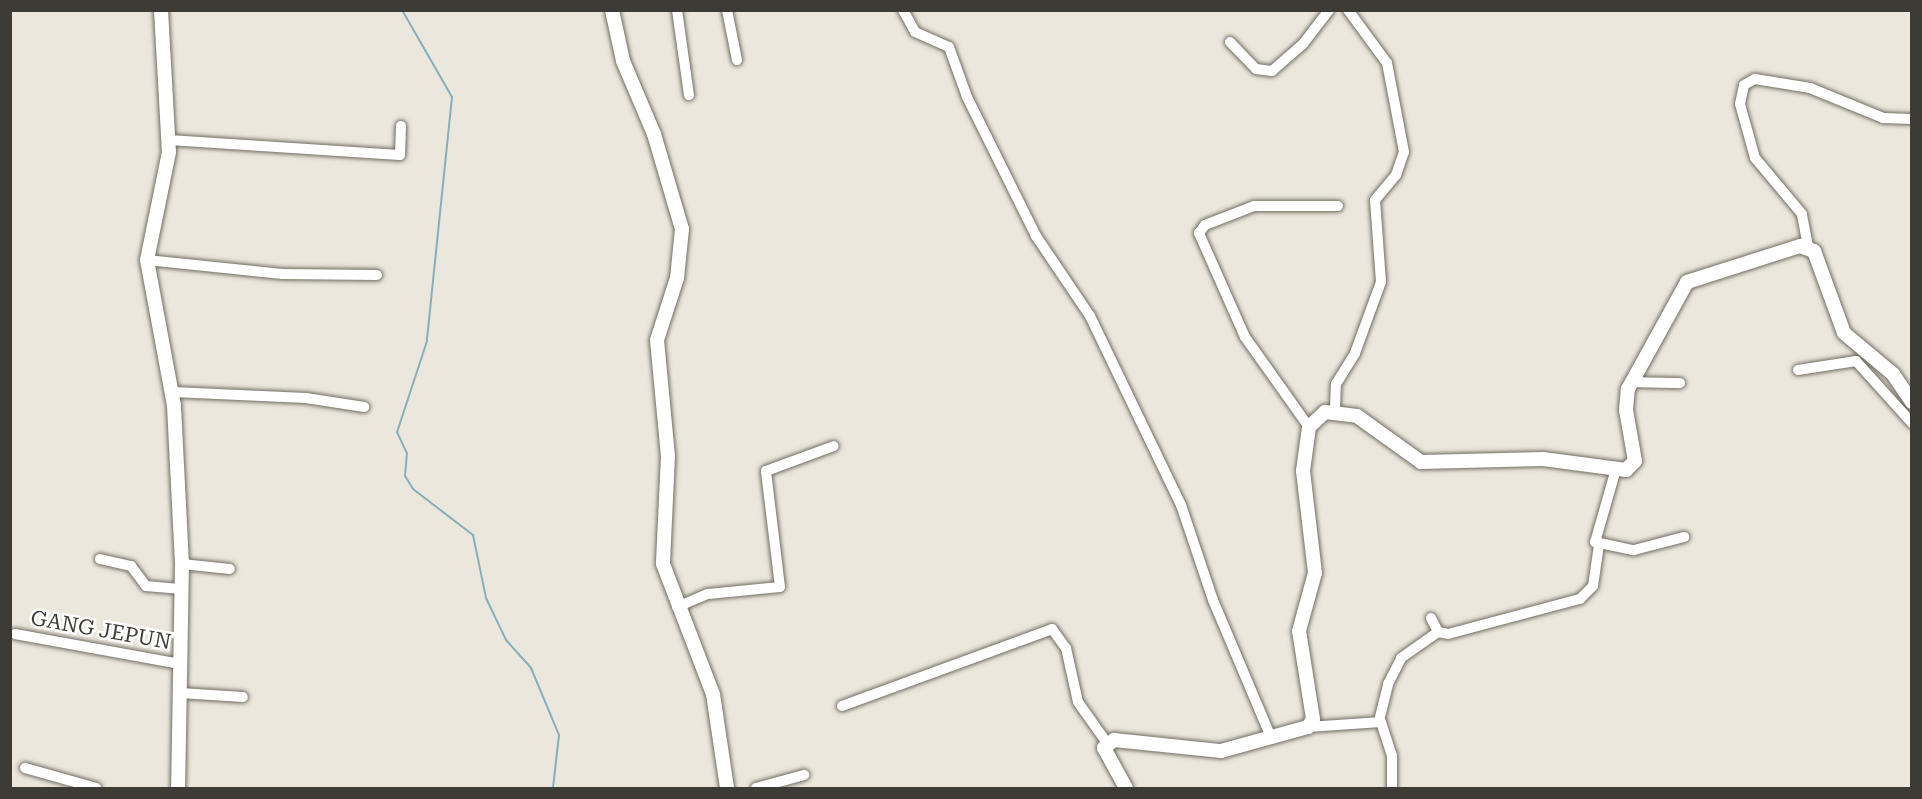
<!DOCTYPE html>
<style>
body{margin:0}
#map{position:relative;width:1922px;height:799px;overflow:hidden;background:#ebe7dc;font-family:"Roboto Serif",serif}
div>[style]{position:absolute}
.stream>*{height:2px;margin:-1px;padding:0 1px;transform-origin:1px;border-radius:1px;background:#86afbe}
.roads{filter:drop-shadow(0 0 2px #716d63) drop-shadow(0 0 2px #716d63)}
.street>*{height:10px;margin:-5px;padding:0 5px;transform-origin:5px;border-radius:5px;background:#fff}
.secondary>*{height:14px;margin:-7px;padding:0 7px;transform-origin:7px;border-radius:7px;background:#fff}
span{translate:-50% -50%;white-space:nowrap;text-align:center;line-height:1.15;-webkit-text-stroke:5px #fff;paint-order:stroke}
.street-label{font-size:21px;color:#3c3b36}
.frame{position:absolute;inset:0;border:12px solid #3c3b36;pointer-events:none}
</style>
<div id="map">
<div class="stream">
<i style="left:402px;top:10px;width:100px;rotate:60.1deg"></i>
<i style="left:452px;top:97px;width:245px;rotate:95.9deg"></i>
<i style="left:427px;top:341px;width:96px;rotate:108.2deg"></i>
<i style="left:397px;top:432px;width:23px;rotate:65deg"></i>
<i style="left:407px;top:453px;width:23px;rotate:95deg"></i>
<i style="left:405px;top:476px;width:15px;rotate:58deg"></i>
<i style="left:413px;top:489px;width:76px;rotate:37.5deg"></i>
<i style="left:473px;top:535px;width:64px;rotate:78.3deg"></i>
<i style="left:486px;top:598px;width:47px;rotate:64.5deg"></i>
<i style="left:506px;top:640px;width:38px;rotate:48deg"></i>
<i style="left:531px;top:668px;width:73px;rotate:67.3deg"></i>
<i style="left:559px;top:735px;width:53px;rotate:96.5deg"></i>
</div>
<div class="roads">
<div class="street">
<i style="left:677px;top:10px;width:86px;rotate:82deg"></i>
<i style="left:727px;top:10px;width:51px;rotate:78.7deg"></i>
<i style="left:903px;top:10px;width:25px;rotate:61deg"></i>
<i style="left:915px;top:32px;width:37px;rotate:24deg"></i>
<i style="left:949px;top:47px;width:53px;rotate:70.2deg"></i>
<i style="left:967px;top:97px;width:155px;rotate:63.6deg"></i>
<i style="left:1036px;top:236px;width:97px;rotate:56deg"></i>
<i style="left:1090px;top:316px;width:210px;rotate:64.3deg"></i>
<i style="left:1181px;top:505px;width:100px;rotate:71.4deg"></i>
<i style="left:1213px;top:600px;width:147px;rotate:67.1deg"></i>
<i style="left:1230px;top:42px;width:37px;rotate:46deg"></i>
<i style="left:1256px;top:69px;width:16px;rotate:7deg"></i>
<i style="left:1272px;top:71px;width:41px;rotate:-41.1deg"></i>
<i style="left:1303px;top:44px;width:43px;rotate:-52.6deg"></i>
<i style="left:169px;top:140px;width:231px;rotate:3.7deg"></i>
<i style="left:400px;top:155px;width:29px;rotate:-88deg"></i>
<i style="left:1808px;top:246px;width:33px;rotate:-101deg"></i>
<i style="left:1802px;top:214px;width:73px;rotate:-130deg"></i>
<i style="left:1755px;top:158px;width:56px;rotate:-105.5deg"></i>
<i style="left:1740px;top:104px;width:19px;rotate:-78deg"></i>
<i style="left:1744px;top:85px;width:13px;rotate:-29deg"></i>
<i style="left:1755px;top:79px;width:56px;rotate:9.3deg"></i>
<i style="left:1810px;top:88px;width:79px;rotate:22.3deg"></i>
<i style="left:1883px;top:118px;width:29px;rotate:2deg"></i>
<i style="left:147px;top:260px;width:136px;rotate:5.9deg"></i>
<i style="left:282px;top:274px;width:95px;rotate:0.6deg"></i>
<i style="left:1798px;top:370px;width:59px;rotate:-8.8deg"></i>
<i style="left:1856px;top:361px;width:84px;rotate:47.9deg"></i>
<i style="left:1631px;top:382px;width:49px;rotate:1.2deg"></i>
<i style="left:173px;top:392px;width:133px;rotate:2.6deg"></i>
<i style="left:306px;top:398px;width:59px;rotate:8.8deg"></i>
<i style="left:1335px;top:409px;width:25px;rotate:-88deg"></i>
<i style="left:1336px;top:384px;width:36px;rotate:-58deg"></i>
<i style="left:1355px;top:353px;width:76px;rotate:-69.9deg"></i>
<i style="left:1381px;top:282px;width:82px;rotate:-94.2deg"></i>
<i style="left:1375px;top:200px;width:33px;rotate:-50deg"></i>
<i style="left:1396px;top:175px;width:24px;rotate:-71deg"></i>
<i style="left:1404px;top:152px;width:91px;rotate:-100.8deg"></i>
<i style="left:1387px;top:63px;width:66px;rotate:-126.3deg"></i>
<i style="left:1309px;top:427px;width:110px;rotate:-125.4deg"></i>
<i style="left:1245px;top:337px;width:114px;rotate:-113.9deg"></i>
<i style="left:1199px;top:233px;width:10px;rotate:-53deg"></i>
<i style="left:1205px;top:225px;width:53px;rotate:-21.2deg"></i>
<i style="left:1254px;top:206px;width:84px"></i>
<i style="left:1616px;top:469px;width:76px;rotate:106deg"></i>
<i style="left:1595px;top:542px;width:40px;rotate:12deg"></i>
<i style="left:1634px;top:550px;width:52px;rotate:-14.6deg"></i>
<i style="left:100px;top:559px;width:32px;rotate:13deg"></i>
<i style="left:131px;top:566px;width:25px;rotate:53deg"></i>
<i style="left:146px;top:586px;width:36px;rotate:5deg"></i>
<i style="left:182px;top:564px;width:48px;rotate:5.9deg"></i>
<i style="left:677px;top:607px;width:34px;rotate:-23deg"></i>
<i style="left:708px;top:594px;width:72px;rotate:-5.6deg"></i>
<i style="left:780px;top:587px;width:117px;rotate:-96.9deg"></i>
<i style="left:766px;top:471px;width:72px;rotate:-20.2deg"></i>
<i style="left:1431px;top:618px;width:16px;rotate:63deg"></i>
<i style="left:1438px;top:632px;width:10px;rotate:11deg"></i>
<i style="left:1448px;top:634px;width:137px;rotate:-14.9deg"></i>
<i style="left:1580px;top:599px;width:18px;rotate:-45deg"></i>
<i style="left:1593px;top:586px;width:41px;rotate:-81.7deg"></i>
<i style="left:15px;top:634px;width:168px;rotate:10.3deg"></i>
<i style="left:180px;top:693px;width:63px;rotate:3.6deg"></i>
<i style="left:842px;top:706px;width:224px;rotate:-20.1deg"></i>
<i style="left:1052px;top:629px;width:24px;rotate:54deg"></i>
<i style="left:1066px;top:648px;width:55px;rotate:77.5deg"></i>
<i style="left:1078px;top:702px;width:50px;rotate:54.7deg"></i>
<i style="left:1379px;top:721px;width:38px;rotate:-76deg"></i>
<i style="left:1388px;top:684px;width:29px;rotate:-63deg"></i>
<i style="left:1401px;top:658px;width:45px;rotate:-35.1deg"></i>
<i style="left:1308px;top:727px;width:73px;rotate:-3.9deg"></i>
<i style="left:1381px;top:722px;width:35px;rotate:72deg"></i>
<i style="left:1392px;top:755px;width:33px;rotate:90deg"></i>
<i style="left:25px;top:768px;width:74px;rotate:15.7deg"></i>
<i style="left:756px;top:788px;width:50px;rotate:-15.2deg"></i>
</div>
<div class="secondary">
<i style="left:161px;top:10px;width:142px;rotate:86.8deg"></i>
<i style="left:169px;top:152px;width:110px;rotate:101.5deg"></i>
<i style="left:147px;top:260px;width:148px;rotate:79.5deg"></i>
<i style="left:174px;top:406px;width:158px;rotate:87.1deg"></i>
<i style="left:182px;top:564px;width:224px;rotate:91deg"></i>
<i style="left:612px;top:10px;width:52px;rotate:77.8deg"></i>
<i style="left:623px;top:61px;width:79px;rotate:67deg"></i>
<i style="left:654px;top:134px;width:99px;rotate:73.6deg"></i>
<i style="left:682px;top:229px;width:49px;rotate:95.8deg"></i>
<i style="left:677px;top:278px;width:65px;rotate:107.9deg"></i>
<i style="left:657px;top:340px;width:117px;rotate:84.6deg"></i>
<i style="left:668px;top:456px;width:108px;rotate:92.7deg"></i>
<i style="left:663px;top:564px;width:139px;rotate:69deg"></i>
<i style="left:713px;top:694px;width:95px;rotate:81.5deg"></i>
<i style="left:1126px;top:788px;width:46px;rotate:-118.8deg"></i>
<i style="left:1104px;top:748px;width:13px;rotate:-39deg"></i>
<i style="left:1114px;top:740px;width:108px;rotate:5.9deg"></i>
<i style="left:1221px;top:751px;width:90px;rotate:-15.4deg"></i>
<i style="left:1308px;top:727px;width:9px;rotate:-58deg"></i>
<i style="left:1313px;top:719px;width:89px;rotate:-99deg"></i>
<i style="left:1299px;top:631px;width:60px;rotate:-74.6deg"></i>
<i style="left:1315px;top:573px;width:103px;rotate:-96.7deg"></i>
<i style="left:1303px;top:471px;width:44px;rotate:-82.2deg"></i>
<i style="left:1309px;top:427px;width:22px;rotate:-43deg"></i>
<i style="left:1325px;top:412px;width:32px;rotate:7deg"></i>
<i style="left:1357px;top:416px;width:79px;rotate:35.7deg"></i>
<i style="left:1421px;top:462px;width:122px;rotate:-1.4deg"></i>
<i style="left:1543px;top:459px;width:84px;rotate:7.5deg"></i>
<i style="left:1626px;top:470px;width:13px;rotate:-45deg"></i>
<i style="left:1635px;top:461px;width:52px;rotate:-100deg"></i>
<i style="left:1626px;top:410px;width:21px;rotate:-85deg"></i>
<i style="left:1628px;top:389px;width:122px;rotate:-61.1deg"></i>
<i style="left:1687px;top:282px;width:119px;rotate:-17.7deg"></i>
<i style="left:1800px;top:246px;width:15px;rotate:20deg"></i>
<i style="left:1814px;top:251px;width:87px;rotate:69.9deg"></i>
<i style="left:1844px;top:333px;width:64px;rotate:39.9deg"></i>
<i style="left:1893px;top:374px;width:34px;rotate:56deg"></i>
</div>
</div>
<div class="street-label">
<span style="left:101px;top:630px;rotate:10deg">GANG JEPUN</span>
</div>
<div class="frame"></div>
</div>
